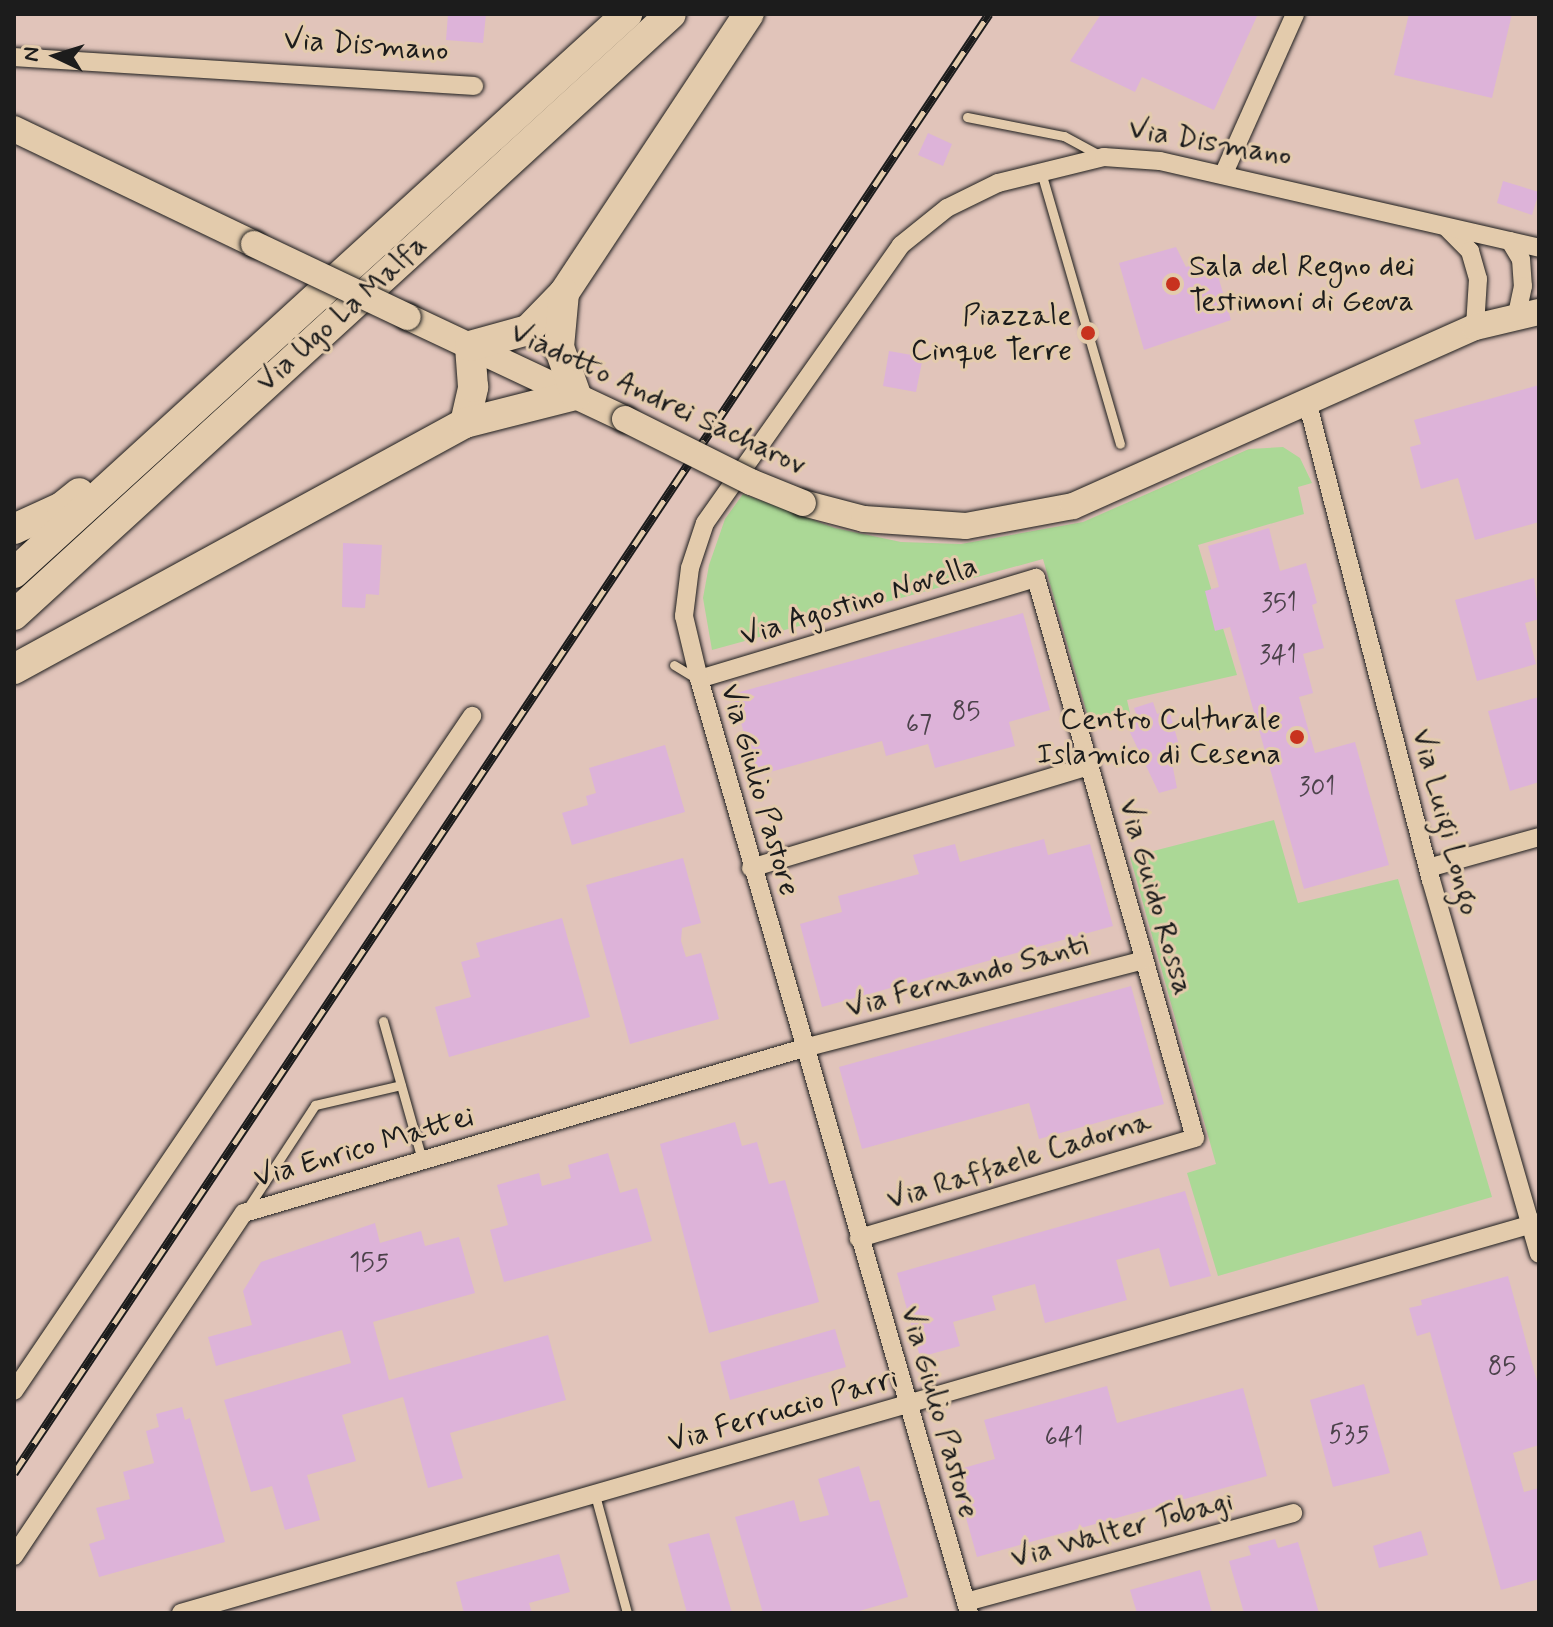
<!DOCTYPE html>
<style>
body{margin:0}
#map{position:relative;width:1553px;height:1627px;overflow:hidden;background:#e1c4ba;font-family:Mynerve,sans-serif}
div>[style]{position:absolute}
.green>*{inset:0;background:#abd896}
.building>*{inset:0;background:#ddb3d9}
.roads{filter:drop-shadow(0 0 2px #1c1c1c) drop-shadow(0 0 2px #1c1c1c)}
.service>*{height:9px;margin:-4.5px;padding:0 4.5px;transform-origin:4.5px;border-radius:4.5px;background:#e3cbac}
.minor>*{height:18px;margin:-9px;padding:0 9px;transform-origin:9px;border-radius:9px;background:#e3cbac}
.secondary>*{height:26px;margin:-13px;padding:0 13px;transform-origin:13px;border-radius:13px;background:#e3cbac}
.trunk>*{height:30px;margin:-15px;padding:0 15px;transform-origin:15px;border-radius:15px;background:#e3cbac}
.rail>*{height:9px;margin-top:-4.5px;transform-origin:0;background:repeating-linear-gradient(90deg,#e3cbac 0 18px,#1c1c1c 0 36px);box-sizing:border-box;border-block:2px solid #1c1c1c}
.bridges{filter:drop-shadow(0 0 2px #1c1c1c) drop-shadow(0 0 2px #1c1c1c)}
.secondary-bridge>*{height:26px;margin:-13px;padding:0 13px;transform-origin:13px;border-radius:13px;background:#e3cbac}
.dots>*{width:22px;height:22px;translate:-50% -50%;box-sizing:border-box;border:4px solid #e3cbac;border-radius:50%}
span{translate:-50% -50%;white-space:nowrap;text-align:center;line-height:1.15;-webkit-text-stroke:6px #e3cbac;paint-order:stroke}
.number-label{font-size:26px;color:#4c424b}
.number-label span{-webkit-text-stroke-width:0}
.street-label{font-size:30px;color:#1c1c1c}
.poi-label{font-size:30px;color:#1c1c1c}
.left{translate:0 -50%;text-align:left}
.right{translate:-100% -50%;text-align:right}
.frame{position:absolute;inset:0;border:16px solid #1c1c1c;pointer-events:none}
.north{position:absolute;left:16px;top:16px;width:80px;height:80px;-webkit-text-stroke:6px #e3cbac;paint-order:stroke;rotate:274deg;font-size:22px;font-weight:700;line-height:32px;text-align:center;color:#1c1c1c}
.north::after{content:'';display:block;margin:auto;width:28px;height:36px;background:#1c1c1c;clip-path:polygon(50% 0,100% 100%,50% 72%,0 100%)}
</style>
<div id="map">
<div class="green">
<i style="clip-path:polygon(1283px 447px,1300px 458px,1312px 483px,1298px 487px,1304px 514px,1198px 545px,1237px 675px,1127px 700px,1130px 713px,1090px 724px,1043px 559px,712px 650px,703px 598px,709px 565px,725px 519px,743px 494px,835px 528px,901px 542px,961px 544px,1083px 522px,1249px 449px)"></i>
<i style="clip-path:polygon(1274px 820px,1298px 903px,1398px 879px,1492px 1197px,1218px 1276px,1187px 1173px,1216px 1164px,1130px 857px)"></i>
</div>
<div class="building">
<i style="clip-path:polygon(448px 14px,486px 14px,483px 43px,446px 40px)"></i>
<i style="clip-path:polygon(1101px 14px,1258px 14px,1214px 110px,1142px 77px,1135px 92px,1070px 61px)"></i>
<i style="clip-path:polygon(1409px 14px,1512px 14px,1492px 98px,1394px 75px)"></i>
<i style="clip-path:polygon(928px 133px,952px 144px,943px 166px,918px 155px)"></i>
<i style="clip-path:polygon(1503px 181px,1539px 192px,1532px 215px,1497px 203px)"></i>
<i style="clip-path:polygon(1176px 247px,1186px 267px,1213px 259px,1231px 320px,1144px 350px,1119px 263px)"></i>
<i style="clip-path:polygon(889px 351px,923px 357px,916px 392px,883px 386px)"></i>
<i style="clip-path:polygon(1539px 385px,1539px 522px,1475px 540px,1458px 478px,1421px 489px,1410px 447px,1421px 444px,1414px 420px)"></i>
<i style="clip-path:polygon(1269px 528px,1280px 571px,1306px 563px,1317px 603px,1312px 605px,1324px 648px,1303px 654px,1313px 693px,1299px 697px,1315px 753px,1355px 742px,1389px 865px,1304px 889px,1230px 627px,1215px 631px,1205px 591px,1219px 587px,1208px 546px)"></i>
<i style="clip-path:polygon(343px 543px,382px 545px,379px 595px,366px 594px,365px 608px,342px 607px)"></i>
<i style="clip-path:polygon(1534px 578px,1539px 619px,1525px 623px,1536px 664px,1477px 681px,1455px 600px)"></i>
<i style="clip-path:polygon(1023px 613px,1050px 710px,1009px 722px,1015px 746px,935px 768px,928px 744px,886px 756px,882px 741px,756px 776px,733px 694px)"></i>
<i style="clip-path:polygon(1539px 697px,1539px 782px,1510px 791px,1488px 711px)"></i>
<i style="clip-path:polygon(1153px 702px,1157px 714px,1169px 710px,1179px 745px,1169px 748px,1177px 788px,1159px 793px,1125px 722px,1138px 719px,1134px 708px)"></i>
<i style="clip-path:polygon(665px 745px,685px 812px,572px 845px,562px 813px,588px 805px,586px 796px,596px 793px,589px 768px)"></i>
<i style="clip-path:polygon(1044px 839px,1048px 855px,1090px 844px,1113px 926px,822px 1007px,800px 924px,842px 912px,838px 896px,919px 874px,913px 855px,955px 844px,960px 862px)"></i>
<i style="clip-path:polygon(683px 858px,701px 923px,682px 928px,681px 941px,686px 957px,701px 953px,719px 1019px,630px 1044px,586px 885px)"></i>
<i style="clip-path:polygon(562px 918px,590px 1017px,449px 1057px,435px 1007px,471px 997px,461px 962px,480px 957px,476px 943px)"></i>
<i style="clip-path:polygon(1131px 986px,1164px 1104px,1039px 1139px,1029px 1103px,862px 1149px,839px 1067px)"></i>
<i style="clip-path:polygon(735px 1122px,742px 1146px,757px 1142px,769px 1184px,785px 1180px,819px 1302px,709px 1333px,660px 1144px)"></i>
<i style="clip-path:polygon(608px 1153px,620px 1193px,637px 1188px,652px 1241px,504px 1282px,490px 1230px,508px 1225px,497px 1185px,539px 1173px,542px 1186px,571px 1178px,568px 1165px)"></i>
<i style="clip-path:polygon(1185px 1191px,1211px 1276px,1170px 1287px,1159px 1248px,1116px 1260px,1127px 1300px,1045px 1323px,1035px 1284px,992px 1296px,996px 1310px,953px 1322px,960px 1346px,920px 1357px,897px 1273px)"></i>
<i style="clip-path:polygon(375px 1223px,380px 1243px,421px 1231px,425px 1246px,459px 1237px,475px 1293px,373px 1322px,389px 1380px,548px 1335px,566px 1400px,450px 1433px,463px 1478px,428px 1488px,403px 1397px,342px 1415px,356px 1461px,307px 1475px,320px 1520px,285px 1530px,272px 1486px,251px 1492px,224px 1400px,351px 1363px,342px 1330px,216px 1366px,208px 1337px,252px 1325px,243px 1291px,261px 1262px)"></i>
<i style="clip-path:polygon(1508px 1276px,1539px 1389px,1539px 1445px,1513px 1453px,1524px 1492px,1539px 1488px,1539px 1579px,1501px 1590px,1430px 1332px,1417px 1336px,1409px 1308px,1422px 1305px,1421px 1300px)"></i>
<i style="clip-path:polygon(835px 1329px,846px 1367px,730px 1400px,720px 1362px)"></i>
<i style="clip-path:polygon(1364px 1384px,1390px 1473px,1333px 1487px,1310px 1400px)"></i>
<i style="clip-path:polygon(1107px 1386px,1117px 1423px,1243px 1388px,1267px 1476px,977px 1557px,953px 1471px,995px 1459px,984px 1420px)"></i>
<i style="clip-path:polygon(182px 1407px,185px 1420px,190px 1418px,225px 1542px,99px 1577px,89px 1544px,105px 1539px,96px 1508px,130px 1499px,123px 1472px,154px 1463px,146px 1431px,159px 1427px,156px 1414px)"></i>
<i style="clip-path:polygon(859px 1466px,870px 1502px,879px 1500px,908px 1597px,852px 1613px,763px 1613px,735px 1517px,794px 1500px,800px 1522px,829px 1515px,818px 1479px)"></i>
<i style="clip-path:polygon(1421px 1531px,1428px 1555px,1379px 1568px,1373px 1546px)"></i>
<i style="clip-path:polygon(709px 1533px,732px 1613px,687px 1613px,668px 1544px)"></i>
<i style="clip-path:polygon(1275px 1539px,1278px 1548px,1298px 1542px,1319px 1613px,1244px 1613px,1229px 1561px,1251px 1555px,1248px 1546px)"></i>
<i style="clip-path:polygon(559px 1554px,570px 1592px,529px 1603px,532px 1613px,464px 1613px,456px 1582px)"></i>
<i style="clip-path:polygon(1200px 1570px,1212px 1613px,1137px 1613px,1130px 1590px)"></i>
</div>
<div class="roads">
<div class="service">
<i style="left:967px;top:117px;width:99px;rotate:11.1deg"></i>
<i style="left:1064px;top:136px;width:42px;rotate:28.4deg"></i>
<i style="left:1041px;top:172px;width:283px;rotate:73.8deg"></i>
<i style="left:674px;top:665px;width:26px;rotate:31deg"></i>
<i style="left:383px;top:1021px;width:144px;rotate:74.3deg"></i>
<i style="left:247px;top:1209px;width:124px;rotate:-56.8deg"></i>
<i style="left:315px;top:1105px;width:88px;rotate:-13.1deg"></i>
<i style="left:595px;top:1495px;width:122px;rotate:74.8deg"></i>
</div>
<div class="minor">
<i style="left:14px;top:57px;width:461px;rotate:3.6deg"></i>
<i style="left:1224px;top:173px;width:174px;rotate:-65.9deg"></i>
<i style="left:1446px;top:227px;width:34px;rotate:45deg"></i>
<i style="left:1470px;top:251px;width:29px;rotate:74deg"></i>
<i style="left:1478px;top:279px;width:48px;rotate:93.6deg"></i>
<i style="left:1510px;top:241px;width:21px;rotate:59deg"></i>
<i style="left:1521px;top:259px;width:27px;rotate:86deg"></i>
<i style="left:1523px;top:286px;width:33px;rotate:102deg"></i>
<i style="left:1307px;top:401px;width:495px;rotate:75.5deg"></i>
<i style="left:1431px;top:880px;width:389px;rotate:73.9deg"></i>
<i style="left:699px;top:679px;width:352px;rotate:-16.7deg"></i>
<i style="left:1036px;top:578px;width:582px;rotate:74.15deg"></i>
<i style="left:1195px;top:1138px;width:351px;rotate:163.4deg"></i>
<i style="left:751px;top:868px;width:353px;rotate:-16.8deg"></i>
<i style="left:1428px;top:868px;width:115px;rotate:-15.6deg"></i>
<i style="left:14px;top:1391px;width:816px;rotate:-55.84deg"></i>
<i style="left:14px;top:1556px;width:413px;rotate:-56.2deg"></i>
<i style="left:244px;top:1213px;width:584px;rotate:-16.42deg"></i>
<i style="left:804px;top:1048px;width:351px;rotate:-14.5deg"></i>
<i style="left:966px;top:1602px;width:339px;rotate:-15.2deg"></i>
<i style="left:181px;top:1613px;width:1413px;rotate:-16.06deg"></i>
<i style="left:969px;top:1613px;width:972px;rotate:-106.12deg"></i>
<i style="left:699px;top:679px;width:65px;rotate:-103.4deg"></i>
<i style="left:684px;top:616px;width:48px;rotate:-82.9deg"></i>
<i style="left:690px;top:568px;width:47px;rotate:-71.6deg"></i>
<i style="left:705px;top:523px;width:340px;rotate:-54.8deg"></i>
<i style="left:901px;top:245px;width:59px;rotate:-38.8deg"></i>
<i style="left:947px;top:208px;width:57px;rotate:-26.1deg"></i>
<i style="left:998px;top:183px;width:109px;rotate:-13.8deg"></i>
<i style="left:1104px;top:157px;width:56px;rotate:4.1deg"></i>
<i style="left:1160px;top:161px;width:389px;rotate:12.9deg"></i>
</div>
<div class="secondary">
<i style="left:14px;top:129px;width:266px;rotate:25.6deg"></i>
<i style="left:408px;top:317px;width:240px;rotate:25.2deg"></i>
<i style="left:803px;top:503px;width:63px;rotate:14.7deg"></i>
<i style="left:864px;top:519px;width:102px;rotate:3.9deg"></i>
<i style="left:966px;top:526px;width:109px;rotate:-10.6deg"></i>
<i style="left:1073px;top:506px;width:440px;rotate:-24deg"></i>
<i style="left:1475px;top:327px;width:66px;rotate:-13.2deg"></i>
</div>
<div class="trunk">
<i style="left:465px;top:423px;width:37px;rotate:-77deg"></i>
<i style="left:473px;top:387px;width:41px;rotate:-94.2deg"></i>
<i style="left:470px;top:346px;width:60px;rotate:-15.4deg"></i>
<i style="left:528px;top:330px;width:52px;rotate:-45.8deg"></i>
<i style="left:564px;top:293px;width:335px;rotate:-56.5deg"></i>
<i style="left:14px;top:529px;width:53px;rotate:-24.6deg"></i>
<i style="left:62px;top:507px;width:22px;rotate:-39deg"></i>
<i style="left:14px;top:573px;width:830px;rotate:-42.36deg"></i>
<i style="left:14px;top:615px;width:890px;rotate:-42.45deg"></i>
<i style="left:14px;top:669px;width:514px;rotate:-28.61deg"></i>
<i style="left:465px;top:423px;width:114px;rotate:-14.2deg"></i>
<i style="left:576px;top:395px;width:51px;rotate:-109.5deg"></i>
<i style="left:559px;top:347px;width:54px;rotate:-84.7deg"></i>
</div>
</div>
<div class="rail">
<i style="left:14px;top:1473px;width:1755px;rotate:-56.25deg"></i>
</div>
<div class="bridges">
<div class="secondary-bridge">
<i style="left:254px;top:244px;width:170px;rotate:25.4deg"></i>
<i style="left:625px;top:419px;width:141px;rotate:26.6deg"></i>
<i style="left:751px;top:482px;width:56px;rotate:22deg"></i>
</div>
</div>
<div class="dots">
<i style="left:1173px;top:284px;background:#c8321e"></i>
<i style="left:1088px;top:333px;background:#c8321e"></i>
<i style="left:1297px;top:737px;background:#c8321e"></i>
</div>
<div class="number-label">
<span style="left:1279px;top:605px">351</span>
<span style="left:1278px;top:657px">341</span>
<span style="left:966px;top:713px">85</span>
<span style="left:919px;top:726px">67</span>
<span style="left:1317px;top:789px">301</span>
<span style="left:369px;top:1264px">155</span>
<span style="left:1502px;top:1368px">85</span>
<span style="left:1349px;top:1436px">535</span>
<span style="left:1064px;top:1439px">641</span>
</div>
<div class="street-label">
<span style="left:366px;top:46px;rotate:4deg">Via Dismano</span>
<span style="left:1210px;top:143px;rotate:10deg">Via Dismano</span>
<span style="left:342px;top:314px;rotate:-42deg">Via Ugo La Malfa</span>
<span style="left:658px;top:399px;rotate:25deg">Viadotto Andrei Sacharov</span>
<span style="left:859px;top:602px;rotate:-17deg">Via Agostino Novella</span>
<span style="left:759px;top:790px;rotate:74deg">Via Giulio Pastore</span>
<span style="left:1445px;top:822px;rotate:75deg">Via Luigi Longo</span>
<span style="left:1155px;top:897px;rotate:74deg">Via Guido Rossa</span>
<span style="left:967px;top:977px;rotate:-15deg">Via Fernando Santi</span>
<span style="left:364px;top:1148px;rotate:-16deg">Via Enrico Mattei</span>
<span style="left:1019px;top:1161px;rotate:-17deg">Via Raffaele Cadorna</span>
<span style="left:783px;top:1411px;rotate:-16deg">Via Ferruccio Parri</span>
<span style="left:939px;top:1412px;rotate:74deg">Via Giulio Pastore</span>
<span style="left:1122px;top:1530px;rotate:-15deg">Via Walter Tobagi</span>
</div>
<div class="poi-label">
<span class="left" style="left:1189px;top:284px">Sala del Regno dei<br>Testimoni di Geova</span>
<span class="right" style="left:1072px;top:333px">Piazzale<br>Cinque Terre</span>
<span class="right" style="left:1281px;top:737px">Centro Culturale<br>Islamico di Cesena</span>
</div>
<div class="frame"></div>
<div class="north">N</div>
</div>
